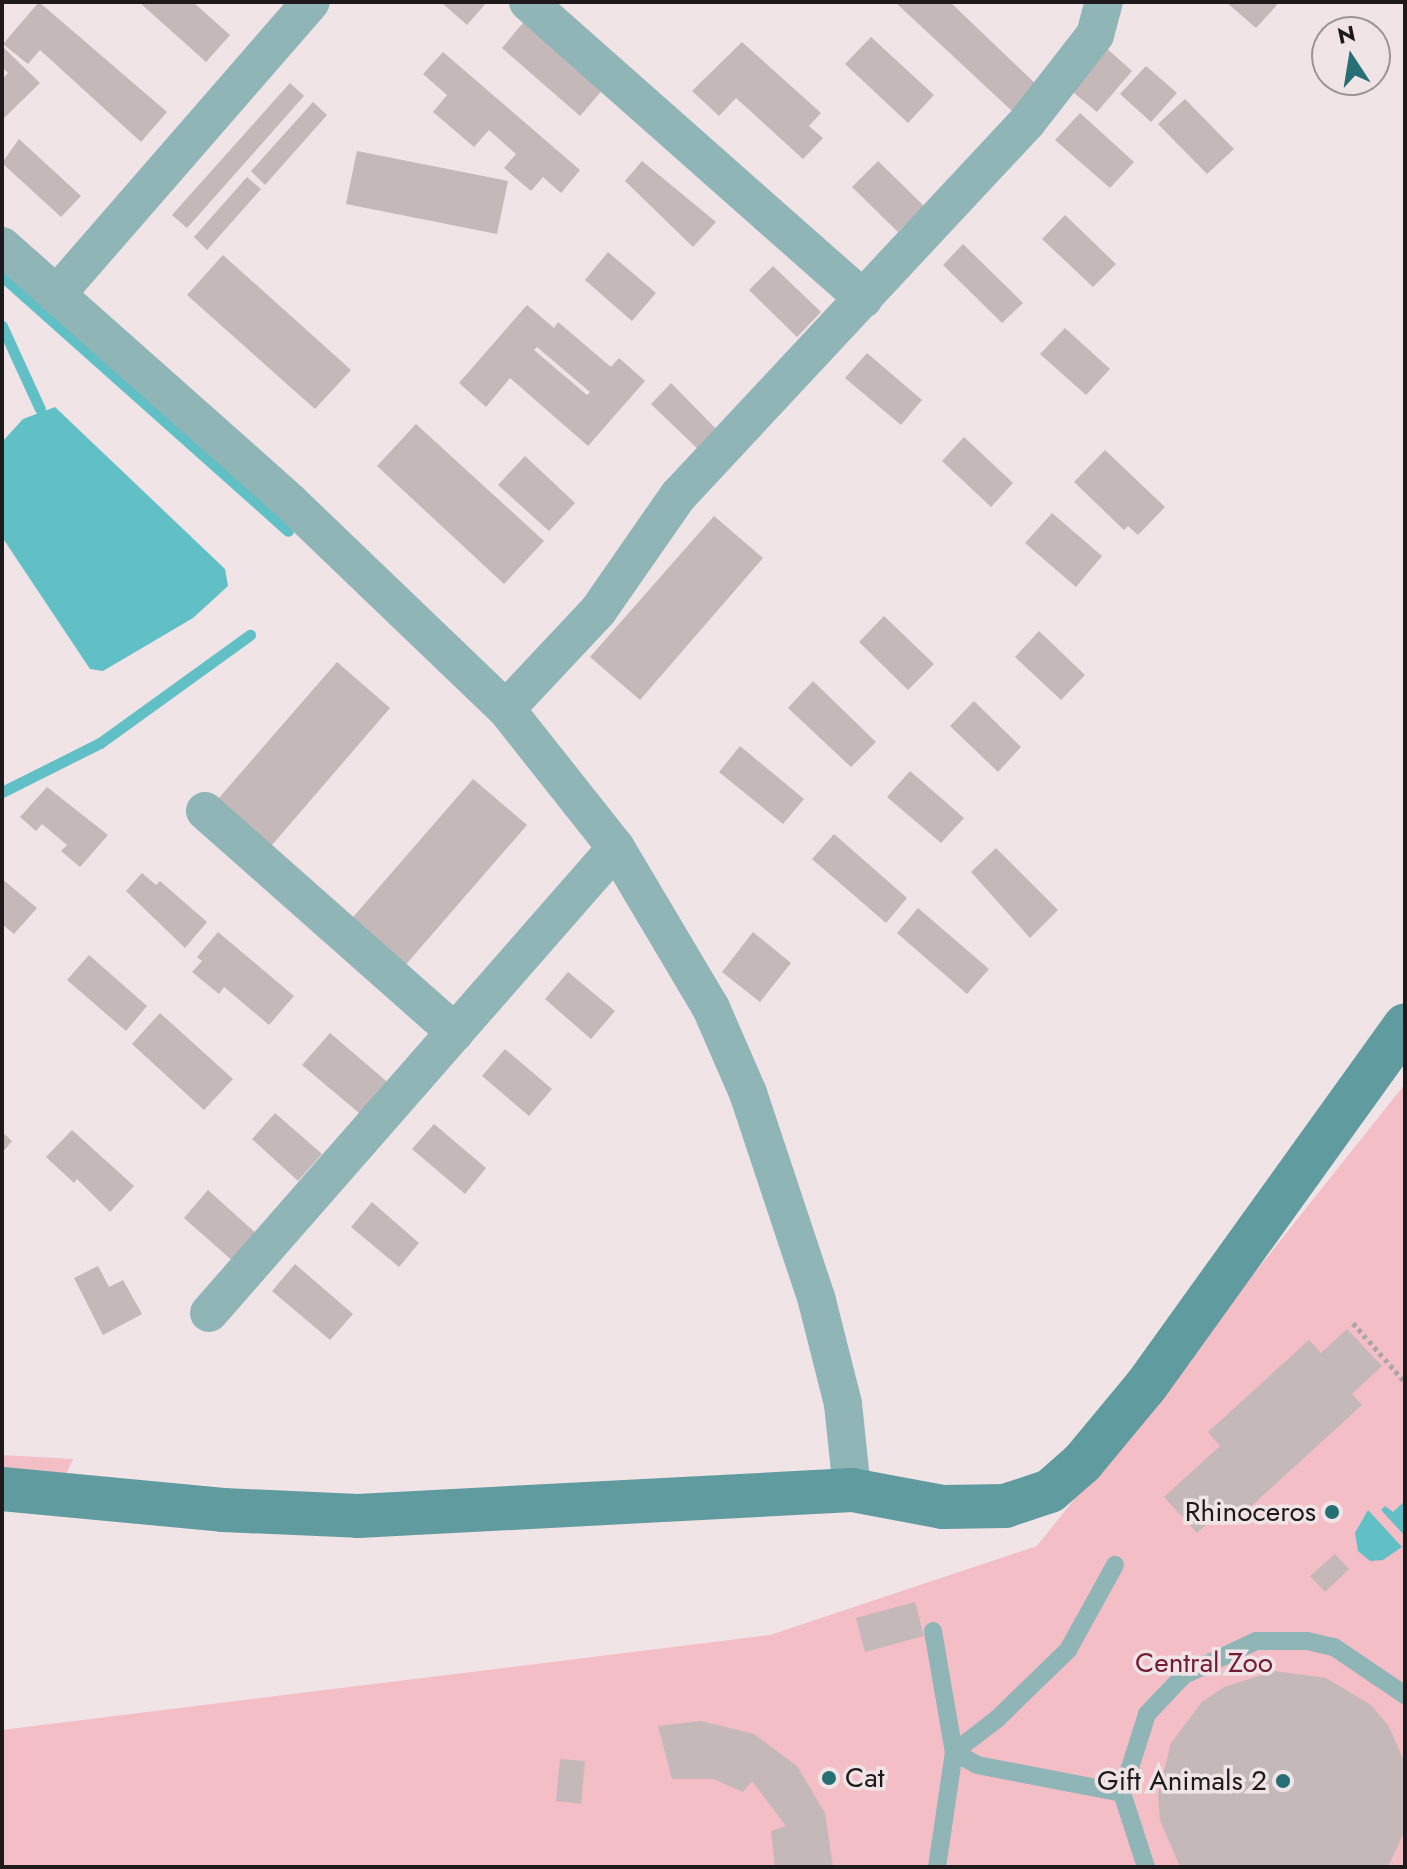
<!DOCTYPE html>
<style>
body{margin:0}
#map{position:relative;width:1407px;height:1869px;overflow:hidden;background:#f0e4e6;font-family:Jost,sans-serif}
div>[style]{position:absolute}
.green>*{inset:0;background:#f3bec6}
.water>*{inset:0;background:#60c0c6}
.stream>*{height:11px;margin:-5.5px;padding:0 5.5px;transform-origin:5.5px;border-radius:5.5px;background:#60c0c6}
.building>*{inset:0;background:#c4b8b9}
.path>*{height:5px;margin-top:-2.5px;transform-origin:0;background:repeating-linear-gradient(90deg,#aea4a6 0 4px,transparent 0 8px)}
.lane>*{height:18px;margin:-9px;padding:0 9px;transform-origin:9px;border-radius:9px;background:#8fb5b7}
.street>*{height:38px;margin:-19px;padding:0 19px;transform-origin:19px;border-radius:19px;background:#8fb5b7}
.secondary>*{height:44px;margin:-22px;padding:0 22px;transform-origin:22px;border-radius:22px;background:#609b9f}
.dots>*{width:22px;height:22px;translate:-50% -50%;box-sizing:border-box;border:4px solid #f0e4e6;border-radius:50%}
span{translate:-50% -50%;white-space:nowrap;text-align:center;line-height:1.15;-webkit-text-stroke:7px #f0e4e6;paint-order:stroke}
.poi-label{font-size:28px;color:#1e191a}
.right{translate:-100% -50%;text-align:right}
.left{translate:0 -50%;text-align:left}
.park-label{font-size:28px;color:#731c36}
.frame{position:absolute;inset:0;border:4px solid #1e191a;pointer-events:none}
.north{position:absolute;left:1311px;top:16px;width:80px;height:80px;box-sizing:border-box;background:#f0e4e6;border:2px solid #9c9394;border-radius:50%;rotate:348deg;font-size:22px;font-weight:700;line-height:32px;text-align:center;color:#1e191a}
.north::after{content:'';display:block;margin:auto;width:28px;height:36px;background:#267075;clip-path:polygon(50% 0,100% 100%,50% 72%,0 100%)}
</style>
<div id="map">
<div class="green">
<i style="clip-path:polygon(1405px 1084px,1405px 1867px,2px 1867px,2px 1730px,770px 1635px,1037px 1546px)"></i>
<i style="clip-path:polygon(2px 1455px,73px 1459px,63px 1481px,2px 1476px)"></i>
</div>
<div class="water">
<i style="clip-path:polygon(55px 407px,225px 569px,228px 586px,193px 618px,103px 671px,90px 669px,2px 537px,2px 442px,23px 419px)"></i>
<i style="clip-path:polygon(1405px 1501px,1405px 1536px,1381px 1510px,1385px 1506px,1393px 1512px)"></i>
<i style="clip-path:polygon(1368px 1510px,1402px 1547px,1383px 1560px,1370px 1561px,1358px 1551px,1355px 1533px)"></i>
</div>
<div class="stream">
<i style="left:2px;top:276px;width:383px;rotate:41.7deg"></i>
<i style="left:2px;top:326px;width:91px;rotate:65.4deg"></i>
<i style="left:2px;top:792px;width:110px;rotate:-26.6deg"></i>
<i style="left:100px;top:743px;width:185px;rotate:-35.8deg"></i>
</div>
<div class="building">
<i style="clip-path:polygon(39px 2px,167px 112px,141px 142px,40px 50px,28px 64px,3px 44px)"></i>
<i style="clip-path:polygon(139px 2px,193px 2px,230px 35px,206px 62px)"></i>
<i style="clip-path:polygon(441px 2px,487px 2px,467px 25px)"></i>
<i style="clip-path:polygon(895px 2px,950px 2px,1039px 87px,1013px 112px)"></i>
<i style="clip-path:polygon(1226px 2px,1273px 2px,1277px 5px,1256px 28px)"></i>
<i style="clip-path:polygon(527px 18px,605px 87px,580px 116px,502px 48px)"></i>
<i style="clip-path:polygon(871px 37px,934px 95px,908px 123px,845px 64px)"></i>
<i style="clip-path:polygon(742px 42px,821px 113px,809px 126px,823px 138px,803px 159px,736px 98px,719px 116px,692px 91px)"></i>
<i style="clip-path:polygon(2px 46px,40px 83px,2px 120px,2px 80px,8px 73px,2px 67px)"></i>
<i style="clip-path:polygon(1104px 46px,1132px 71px,1097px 112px,1068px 88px)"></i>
<i style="clip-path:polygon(443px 52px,580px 170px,561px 193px,543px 177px,531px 191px,504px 168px,516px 154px,489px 130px,474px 147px,433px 112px,447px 95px,423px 74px)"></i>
<i style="clip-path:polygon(1146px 66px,1177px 93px,1151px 122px,1120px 94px)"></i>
<i style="clip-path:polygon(290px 83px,304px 96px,187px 228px,172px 215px)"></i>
<i style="clip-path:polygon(1185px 99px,1234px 149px,1207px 174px,1158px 124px)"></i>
<i style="clip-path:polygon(313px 102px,327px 115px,265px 185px,251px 171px)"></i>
<i style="clip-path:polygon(1080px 113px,1134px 162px,1110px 188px,1055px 140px)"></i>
<i style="clip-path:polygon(19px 139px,81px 196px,61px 217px,2px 163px)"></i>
<i style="clip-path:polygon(357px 151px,508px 181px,497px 234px,346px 204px)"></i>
<i style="clip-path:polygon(642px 161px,716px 222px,693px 247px,625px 181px)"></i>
<i style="clip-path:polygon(878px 161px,924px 206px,898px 232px,852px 187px)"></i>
<i style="clip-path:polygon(247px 177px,261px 189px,207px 250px,194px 237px)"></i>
<i style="clip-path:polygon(1065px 215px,1116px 264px,1093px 287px,1042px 239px)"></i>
<i style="clip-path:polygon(963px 244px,1023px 303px,1002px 323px,943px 265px)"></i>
<i style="clip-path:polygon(608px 252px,656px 293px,632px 321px,585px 280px)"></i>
<i style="clip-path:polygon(223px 255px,351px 370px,315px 409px,187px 295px)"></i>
<i style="clip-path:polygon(773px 266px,821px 312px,797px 337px,749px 290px)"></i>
<i style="clip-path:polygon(evenodd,527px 305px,554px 328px,558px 322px,611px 367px,619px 358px,645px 381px,588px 446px,510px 378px,486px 407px,459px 383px,527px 305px,537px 347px,590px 392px,587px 395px,534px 350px,537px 347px)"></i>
<i style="clip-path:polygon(1065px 328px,1110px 369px,1086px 395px,1040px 354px)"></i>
<i style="clip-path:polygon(867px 353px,922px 400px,901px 425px,845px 378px)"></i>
<i style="clip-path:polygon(671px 383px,723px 436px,704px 455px,651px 404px)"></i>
<i style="clip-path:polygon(416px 424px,544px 541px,504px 584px,377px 466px)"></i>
<i style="clip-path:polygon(964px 437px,1013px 483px,991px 507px,942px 461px)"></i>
<i style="clip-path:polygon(1105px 450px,1165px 507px,1138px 535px,1128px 526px,1124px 530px,1074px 482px)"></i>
<i style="clip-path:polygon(525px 456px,575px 503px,549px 531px,498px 485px)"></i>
<i style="clip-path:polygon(1052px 513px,1102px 556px,1076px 587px,1025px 543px)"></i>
<i style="clip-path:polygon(714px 516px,763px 558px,640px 700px,590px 657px)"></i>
<i style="clip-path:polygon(884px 616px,934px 664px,908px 690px,859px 642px)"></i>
<i style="clip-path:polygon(1039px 631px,1085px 675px,1061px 700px,1015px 657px)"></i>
<i style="clip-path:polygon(337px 662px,390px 708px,266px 852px,212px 806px)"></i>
<i style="clip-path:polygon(813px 681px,876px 742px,851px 767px,788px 708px)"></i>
<i style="clip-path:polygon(974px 701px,1021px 747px,998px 772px,950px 726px)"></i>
<i style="clip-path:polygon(740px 746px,804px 799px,783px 824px,719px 772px)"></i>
<i style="clip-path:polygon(910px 771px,964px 818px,941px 843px,887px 797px)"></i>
<i style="clip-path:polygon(473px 779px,527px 825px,402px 969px,348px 923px)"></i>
<i style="clip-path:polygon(47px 787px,108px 835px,80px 867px,61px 851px,67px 845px,42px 824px,36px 831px,20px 817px)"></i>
<i style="clip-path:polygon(834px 834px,907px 898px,886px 923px,812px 859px)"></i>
<i style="clip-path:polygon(996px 848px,1058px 910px,1030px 938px,971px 872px)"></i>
<i style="clip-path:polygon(142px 873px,156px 885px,160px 881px,207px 922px,185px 948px,126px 891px)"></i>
<i style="clip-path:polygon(2px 879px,37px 908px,14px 934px,2px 924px)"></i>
<i style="clip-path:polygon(918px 908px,989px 969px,967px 994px,897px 933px)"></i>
<i style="clip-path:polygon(218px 932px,294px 996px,269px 1025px,224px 987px,219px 994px,192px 972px,202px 961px,197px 957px)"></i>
<i style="clip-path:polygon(753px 932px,791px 963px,760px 1002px,722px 972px)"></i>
<i style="clip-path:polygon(89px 955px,147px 1006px,126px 1031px,67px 980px)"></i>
<i style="clip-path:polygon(568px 972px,615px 1011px,591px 1039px,545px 999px)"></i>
<i style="clip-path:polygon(160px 1013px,233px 1079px,204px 1110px,132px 1044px)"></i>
<i style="clip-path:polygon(330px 1033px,392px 1086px,365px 1118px,302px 1065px)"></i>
<i style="clip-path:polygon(505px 1049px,552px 1089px,529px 1116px,482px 1076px)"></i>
<i style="clip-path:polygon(275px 1113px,322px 1154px,298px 1181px,252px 1139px)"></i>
<i style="clip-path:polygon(434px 1124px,486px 1168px,465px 1194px,412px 1149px)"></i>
<i style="clip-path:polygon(72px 1130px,134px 1186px,110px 1212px,77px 1179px,74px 1183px,46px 1157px)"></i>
<i style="clip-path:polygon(2px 1132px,12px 1141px,2px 1153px)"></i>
<i style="clip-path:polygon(208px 1190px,259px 1236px,235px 1263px,184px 1218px)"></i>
<i style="clip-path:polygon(372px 1202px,419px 1243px,399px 1267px,351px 1227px)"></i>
<i style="clip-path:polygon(295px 1264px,353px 1314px,330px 1340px,272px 1291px)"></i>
<i style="clip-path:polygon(98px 1266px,109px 1287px,123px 1280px,142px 1314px,103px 1335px,74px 1278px)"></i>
<i style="clip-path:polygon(1347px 1329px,1382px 1366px,1352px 1394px,1362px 1405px,1234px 1522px,1223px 1509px,1197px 1533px,1164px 1497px,1220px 1446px,1208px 1432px,1309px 1340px,1321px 1353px)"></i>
<i style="clip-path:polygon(1335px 1554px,1349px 1569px,1325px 1592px,1310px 1576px)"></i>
<i style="clip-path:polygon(915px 1602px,924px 1636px,865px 1652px,856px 1618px)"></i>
<i style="clip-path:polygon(1274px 1671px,1326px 1678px,1371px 1705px,1388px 1725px,1405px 1763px,1405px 1830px,1388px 1867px,1180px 1867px,1160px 1820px,1158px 1794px,1171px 1743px,1202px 1702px,1224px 1687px)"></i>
<i style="clip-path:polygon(701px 1721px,754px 1734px,797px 1766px,825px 1813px,833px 1867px,775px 1867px,771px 1831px,786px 1826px,752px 1781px,743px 1792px,713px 1779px,672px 1779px,658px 1726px)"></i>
<i style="clip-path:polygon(560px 1759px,585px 1761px,581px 1804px,556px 1801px)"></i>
</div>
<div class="path">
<i style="left:1353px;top:1323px;width:79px;rotate:48.6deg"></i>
</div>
<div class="lane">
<i style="left:1115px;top:1565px;width:97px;rotate:118.9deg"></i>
<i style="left:1068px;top:1650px;width:99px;rotate:135.8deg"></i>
<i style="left:997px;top:1719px;width:54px;rotate:142.5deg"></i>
<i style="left:954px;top:1752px;width:26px;rotate:29deg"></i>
<i style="left:977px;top:1765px;width:148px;rotate:10.9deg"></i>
<i style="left:933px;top:1631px;width:123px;rotate:80.2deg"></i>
<i style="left:954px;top:1752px;width:116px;rotate:98.4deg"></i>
<i style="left:1146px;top:1867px;width:78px;rotate:-108deg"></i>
<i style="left:1122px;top:1793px;width:83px;rotate:-72.4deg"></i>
<i style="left:1147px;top:1714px;width:54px;rotate:-46.5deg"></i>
<i style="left:1184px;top:1675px;width:80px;rotate:-25.3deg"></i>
<i style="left:1256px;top:1641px;width:51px"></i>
<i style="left:1307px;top:1641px;width:28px;rotate:13deg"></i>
<i style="left:1334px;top:1647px;width:86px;rotate:34.1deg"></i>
</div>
<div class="street">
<i style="left:528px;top:2px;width:448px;rotate:41.5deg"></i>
<i style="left:2px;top:246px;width:385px;rotate:41.6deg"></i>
<i style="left:290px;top:502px;width:299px;rotate:43.8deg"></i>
<i style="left:506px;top:709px;width:177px;rotate:51.6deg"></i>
<i style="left:616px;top:848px;width:186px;rotate:59.3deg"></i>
<i style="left:711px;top:1008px;width:93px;rotate:66.5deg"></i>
<i style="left:748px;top:1093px;width:219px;rotate:71.6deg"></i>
<i style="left:817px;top:1301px;width:106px;rotate:75.8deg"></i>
<i style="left:843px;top:1404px;width:86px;rotate:84deg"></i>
<i style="left:56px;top:295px;width:388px;rotate:-49deg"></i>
<i style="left:506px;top:709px;width:134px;rotate:-46.8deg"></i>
<i style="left:598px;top:611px;width:140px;rotate:-55.2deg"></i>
<i style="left:678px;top:496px;width:512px;rotate:-46.98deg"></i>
<i style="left:1027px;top:122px;width:110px;rotate:-52deg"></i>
<i style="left:1095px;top:35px;width:34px;rotate:-75deg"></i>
<i style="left:205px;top:811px;width:334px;rotate:41.5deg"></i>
<i style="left:209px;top:1313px;width:618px;rotate:-48.81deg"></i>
</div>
<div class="secondary">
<i style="left:2px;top:1489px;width:222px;rotate:5.4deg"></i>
<i style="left:223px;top:1510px;width:135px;rotate:2.5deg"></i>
<i style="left:358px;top:1516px;width:495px;rotate:-3deg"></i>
<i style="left:852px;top:1490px;width:93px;rotate:10.6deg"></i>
<i style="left:943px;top:1507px;width:62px;rotate:-0.9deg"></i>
<i style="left:1005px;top:1506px;width:47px;rotate:-18.4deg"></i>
<i style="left:1050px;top:1491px;width:43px;rotate:-41.2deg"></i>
<i style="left:1082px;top:1463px;width:100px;rotate:-50.3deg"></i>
<i style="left:1146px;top:1386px;width:444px;rotate:-54.3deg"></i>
</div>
<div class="dots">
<i style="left:1332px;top:1512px;background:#267075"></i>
<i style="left:829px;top:1778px;background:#267075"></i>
<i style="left:1283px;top:1781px;background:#267075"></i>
</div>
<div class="poi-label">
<span class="right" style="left:1316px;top:1512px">Rhinoceros</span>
<span class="left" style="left:845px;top:1778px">Cat</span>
<span class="right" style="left:1267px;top:1781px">Gift Animals 2</span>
</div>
<div class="park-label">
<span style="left:1204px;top:1663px">Central Zoo</span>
</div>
<div class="frame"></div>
<div class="north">N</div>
</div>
